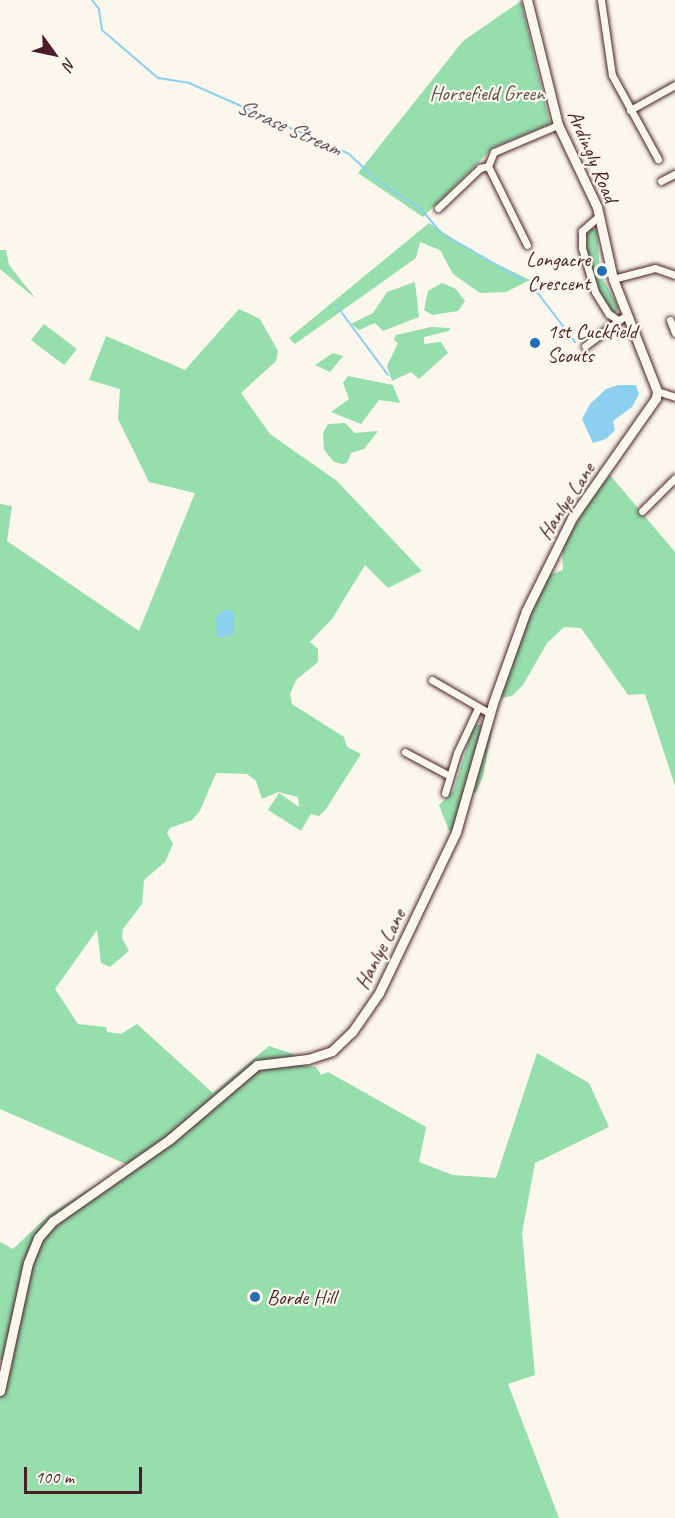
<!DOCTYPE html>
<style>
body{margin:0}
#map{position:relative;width:675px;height:1518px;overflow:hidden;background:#fbf7ec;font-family:Caveat,sans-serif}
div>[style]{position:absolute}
.green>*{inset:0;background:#96deac}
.water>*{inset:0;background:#8ccfee}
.stream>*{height:2px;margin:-1px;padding:0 1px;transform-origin:1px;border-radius:1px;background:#8ccfee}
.roads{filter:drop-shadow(0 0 2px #4a1f2b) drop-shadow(0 0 2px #4a1f2b)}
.street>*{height:7px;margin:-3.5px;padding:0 3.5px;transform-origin:3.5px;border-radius:3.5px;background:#fbf7ec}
.secondary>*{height:9px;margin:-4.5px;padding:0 4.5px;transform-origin:4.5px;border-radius:4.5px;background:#fbf7ec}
.dots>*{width:16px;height:16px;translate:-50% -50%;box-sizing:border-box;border:3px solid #fbf7ec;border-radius:50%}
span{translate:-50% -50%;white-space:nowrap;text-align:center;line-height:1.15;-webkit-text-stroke:4.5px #fbf7ec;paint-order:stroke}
.park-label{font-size:21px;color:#5d4f4b}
.street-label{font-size:21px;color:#4a1f2b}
.poi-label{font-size:21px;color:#4a1f2b}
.right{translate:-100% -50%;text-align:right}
.left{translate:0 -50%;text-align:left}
.water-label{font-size:22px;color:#5e5466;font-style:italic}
.north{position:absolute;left:24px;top:24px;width:60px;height:60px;-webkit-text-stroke:4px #fbf7ec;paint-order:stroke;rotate:123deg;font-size:16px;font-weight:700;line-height:24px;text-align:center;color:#4a1f2b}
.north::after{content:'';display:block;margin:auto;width:21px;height:27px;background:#4a1f2b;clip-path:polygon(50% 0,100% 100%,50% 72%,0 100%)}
.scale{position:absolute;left:24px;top:1467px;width:118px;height:27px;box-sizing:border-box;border:3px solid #4a1f2b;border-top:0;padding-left:8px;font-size:18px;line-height:21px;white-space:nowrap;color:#4a1f2b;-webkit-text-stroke:4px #fbf7ec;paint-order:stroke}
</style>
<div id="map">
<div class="green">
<i style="clip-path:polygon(521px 1px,550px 124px,494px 147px,423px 217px,358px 173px,463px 41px)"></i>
<i style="clip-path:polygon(429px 223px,474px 253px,530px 280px,506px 292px,480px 293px,453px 274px,440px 250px,420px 242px,416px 258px,295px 344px,289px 338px)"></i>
<i style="clip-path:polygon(592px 228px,597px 230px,599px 260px,604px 281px,619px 308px,616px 312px,611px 312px,596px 285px,587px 255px,587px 232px)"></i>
<i style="clip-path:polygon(0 250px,6px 250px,9px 265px,36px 299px,0 269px)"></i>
<i style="clip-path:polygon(415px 282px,419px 317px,383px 331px,375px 323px,359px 330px,351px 324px,373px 313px,387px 292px)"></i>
<i style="clip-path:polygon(442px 283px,456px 289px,465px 301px,458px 311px,432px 315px,424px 310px,428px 291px)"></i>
<i style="clip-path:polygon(239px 309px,260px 319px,278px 351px,276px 361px,241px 393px,270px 434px,337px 481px,422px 571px,388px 588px,365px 565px,332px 619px,310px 642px,318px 649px,318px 662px,296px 680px,290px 694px,292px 704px,344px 737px,347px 747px,361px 754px,326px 809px,319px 816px,311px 814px,301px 831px,268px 810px,279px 793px,299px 807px,298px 797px,278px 792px,262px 799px,256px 781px,247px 774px,216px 773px,200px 811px,192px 820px,170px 828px,167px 833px,173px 844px,165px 862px,144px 880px,142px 904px,123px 929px,122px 938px,129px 951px,110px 967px,101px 963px,97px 930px,55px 989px,78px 1024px,106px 1027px,107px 1032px,121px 1034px,137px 1024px,213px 1093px,269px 1046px,293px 1054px,302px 1065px,316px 1067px,321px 1075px,328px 1072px,426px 1127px,419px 1162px,453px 1175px,496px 1178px,537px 1053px,589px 1083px,609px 1127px,535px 1163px,522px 1233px,535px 1375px,508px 1384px,559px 1518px,0 1518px,0 1388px,6px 1389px,12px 1361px,0 1360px,0 1242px,13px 1249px,50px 1214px,128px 1165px,0 1109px,0 504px,12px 506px,7px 541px,139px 631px,195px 493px,149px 482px,118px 419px,120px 389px,89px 380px,106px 336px,185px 370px)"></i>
<i style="clip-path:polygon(44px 324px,77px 349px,64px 365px,31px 340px)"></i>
<i style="clip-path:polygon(431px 327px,450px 328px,449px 331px,424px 337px,424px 344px,441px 342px,448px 353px,419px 379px,411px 372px,392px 381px,387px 366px,398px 343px,394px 340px,396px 335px)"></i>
<i style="clip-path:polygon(333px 353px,343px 356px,330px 372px,315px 365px)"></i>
<i style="clip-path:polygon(348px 376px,393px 385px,400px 403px,379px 400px,361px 424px,331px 412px,349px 399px,343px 383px)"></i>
<i style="clip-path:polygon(345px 423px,355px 433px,378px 431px,364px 449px,351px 453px,347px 463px,342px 464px,334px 462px,324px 450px,323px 433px,328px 424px)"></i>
<i style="clip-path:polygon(610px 475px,675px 552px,675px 786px,645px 694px,628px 695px,581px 628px,564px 627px,547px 643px,523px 685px,512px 696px,500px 698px,538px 595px,548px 575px,563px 570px,562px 547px,591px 498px)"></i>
<i style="clip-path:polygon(484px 724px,492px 731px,483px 776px,477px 791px,463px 802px,453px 830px,449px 831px,439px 805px,454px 790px,471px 733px,476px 725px)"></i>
</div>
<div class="water">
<i style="clip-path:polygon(618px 385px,636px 385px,639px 394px,632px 407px,613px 421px,615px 430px,606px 439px,593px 443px,582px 419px,590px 404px,606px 389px)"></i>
<i style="clip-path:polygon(224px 609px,235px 613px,233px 634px,217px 638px,216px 618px)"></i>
</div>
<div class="stream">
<i style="left:92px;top:0;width:11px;rotate:52deg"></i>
<i style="left:99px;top:9px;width:21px;rotate:82deg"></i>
<i style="left:102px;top:30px;width:74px;rotate:40.6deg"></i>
<i style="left:158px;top:78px;width:31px;rotate:9deg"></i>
<i style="left:189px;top:83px;width:175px;rotate:23.9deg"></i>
<i style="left:349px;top:154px;width:38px;rotate:43deg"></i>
<i style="left:377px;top:180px;width:53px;rotate:33.4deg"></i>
<i style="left:421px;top:209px;width:30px;rotate:50deg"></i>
<i style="left:440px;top:232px;width:97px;rotate:30.3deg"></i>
<i style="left:534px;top:288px;width:68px;rotate:52.8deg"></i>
<i style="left:336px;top:305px;width:87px;rotate:53.4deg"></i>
</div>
<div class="roads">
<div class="street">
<i style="left:601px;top:0;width:76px;rotate:81.7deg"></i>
<i style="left:612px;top:75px;width:96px;rotate:61.3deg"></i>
<i style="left:630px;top:110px;width:51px;rotate:-29.1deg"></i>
<i style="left:488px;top:166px;width:88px;rotate:63.7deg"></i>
<i style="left:661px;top:181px;width:16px;rotate:-27deg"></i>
<i style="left:438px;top:208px;width:58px;rotate:-43.6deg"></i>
<i style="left:480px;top:168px;width:8px;rotate:-14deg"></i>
<i style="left:488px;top:166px;width:15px;rotate:-67deg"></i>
<i style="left:494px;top:152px;width:69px;rotate:-22.9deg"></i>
<i style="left:599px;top:216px;width:23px;rotate:139deg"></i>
<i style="left:582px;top:231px;width:17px;rotate:90deg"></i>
<i style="left:582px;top:248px;width:46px;rotate:73.5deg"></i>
<i style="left:595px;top:292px;width:26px;rotate:58deg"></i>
<i style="left:609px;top:314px;width:11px;rotate:34deg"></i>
<i style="left:613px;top:279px;width:43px;rotate:-14.7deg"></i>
<i style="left:655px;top:268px;width:21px;rotate:19deg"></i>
<i style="left:670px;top:320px;width:14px;rotate:69deg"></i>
<i style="left:585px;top:346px;width:46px;rotate:-37.1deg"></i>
<i style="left:657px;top:391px;width:19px;rotate:18deg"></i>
<i style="left:642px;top:511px;width:47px;rotate:-45deg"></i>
<i style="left:432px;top:680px;width:68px;rotate:30deg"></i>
<i style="left:405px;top:752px;width:51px;rotate:28.1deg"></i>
<i style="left:445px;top:793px;width:42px;rotate:-73.3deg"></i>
<i style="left:457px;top:753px;width:50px;rotate:-65deg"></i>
</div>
<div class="secondary">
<i style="left:0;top:1391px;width:131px;rotate:-77.7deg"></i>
<i style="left:28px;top:1263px;width:27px;rotate:-68deg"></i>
<i style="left:38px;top:1238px;width:23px;rotate:-49deg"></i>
<i style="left:53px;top:1221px;width:143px;rotate:-35deg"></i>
<i style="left:170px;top:1139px;width:114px;rotate:-40.4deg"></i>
<i style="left:257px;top:1065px;width:51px;rotate:-6.7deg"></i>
<i style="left:308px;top:1059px;width:25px;rotate:-18deg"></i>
<i style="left:332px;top:1051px;width:28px;rotate:-44deg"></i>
<i style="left:352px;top:1032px;width:47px;rotate:-55.3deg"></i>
<i style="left:379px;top:993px;width:178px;rotate:-64.4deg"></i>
<i style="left:456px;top:832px;width:134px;rotate:-74deg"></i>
<i style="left:493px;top:703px;width:98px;rotate:-70.3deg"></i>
<i style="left:526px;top:611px;width:104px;rotate:-63.7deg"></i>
<i style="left:572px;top:518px;width:146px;rotate:-55deg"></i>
<i style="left:656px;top:398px;width:7px;rotate:-82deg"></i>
<i style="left:657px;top:391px;width:120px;rotate:-111.4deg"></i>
<i style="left:613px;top:279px;width:74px;rotate:-102.5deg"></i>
<i style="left:597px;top:207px;width:91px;rotate:-115.4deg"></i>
<i style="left:558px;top:125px;width:129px;rotate:-103.9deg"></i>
</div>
</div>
<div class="dots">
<i style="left:602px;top:271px;background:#1f6fb2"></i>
<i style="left:535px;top:343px;background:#1f6fb2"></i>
<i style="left:255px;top:1297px;background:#1f6fb2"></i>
</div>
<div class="park-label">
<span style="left:487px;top:93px">Horsefield Green</span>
</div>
<div class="street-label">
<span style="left:593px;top:156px;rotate:67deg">Ardingly Road</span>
<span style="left:566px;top:501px;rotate:-57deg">Hanlye Lane</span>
<span style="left:380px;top:949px;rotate:-63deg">Hanlye Lane</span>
</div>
<div class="poi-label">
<span class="right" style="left:590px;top:271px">Longacre<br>Crescent</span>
<span class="left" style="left:547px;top:343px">1st Cuckfield<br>Scouts</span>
<span class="left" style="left:267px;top:1297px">Borde Hill</span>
</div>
<div class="water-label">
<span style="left:289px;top:128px;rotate:24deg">Scrase Stream</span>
</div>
<div class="north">N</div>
<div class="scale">100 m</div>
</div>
